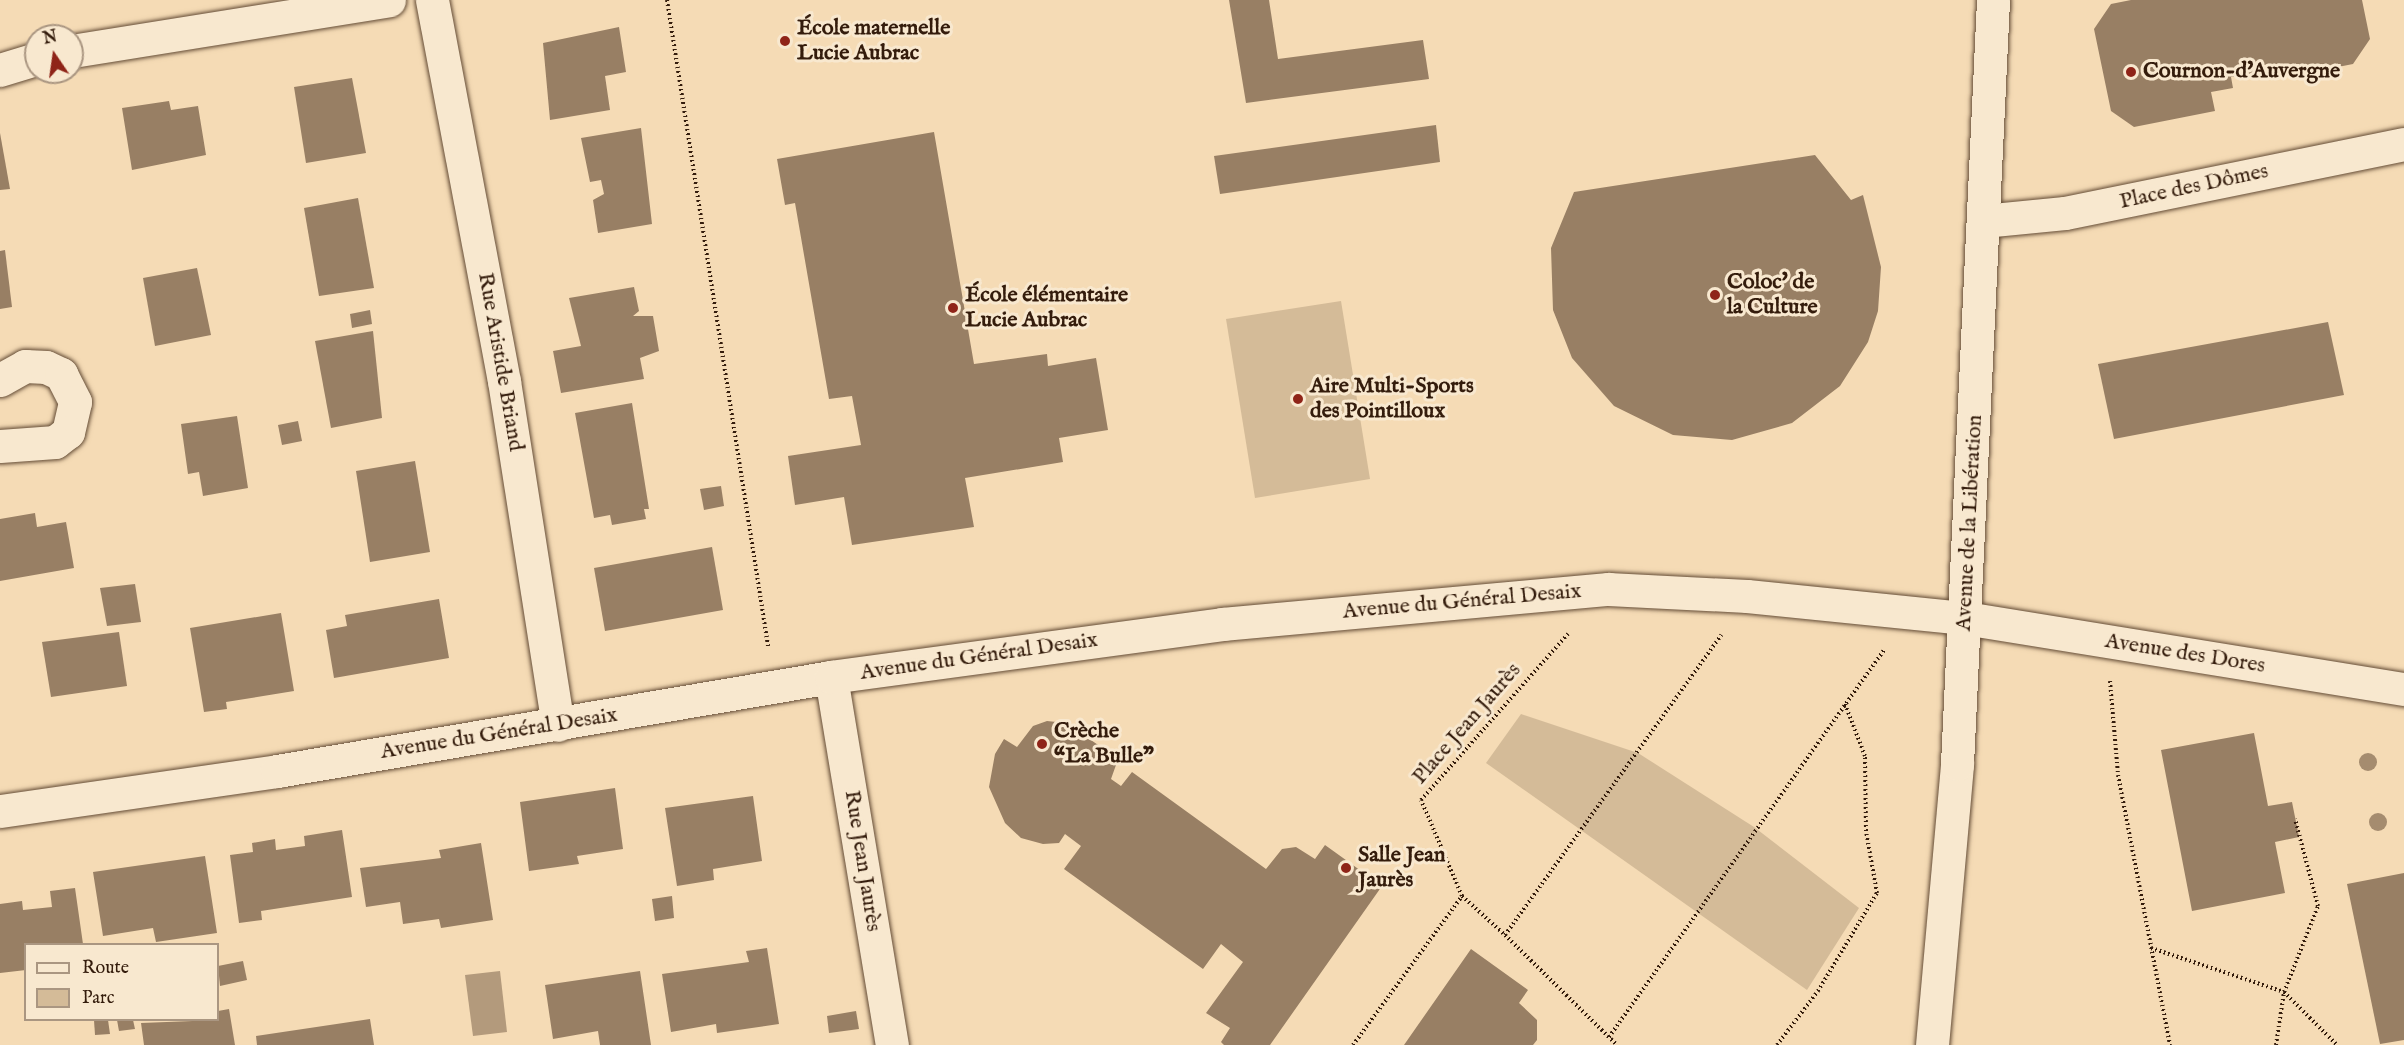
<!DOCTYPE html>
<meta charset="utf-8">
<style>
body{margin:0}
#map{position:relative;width:2404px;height:1045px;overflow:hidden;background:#f5dbb5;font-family:"IM FELL English",serif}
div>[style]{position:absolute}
.green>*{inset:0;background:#d4bb98}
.water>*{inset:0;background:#b39a7c}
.building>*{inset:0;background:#987f64}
.path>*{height:4px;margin-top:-2px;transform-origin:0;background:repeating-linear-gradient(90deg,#341c0c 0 1.5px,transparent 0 4.5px)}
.roads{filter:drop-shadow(0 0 2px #644c36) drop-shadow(0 0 2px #644c36)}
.minor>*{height:33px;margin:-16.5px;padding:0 16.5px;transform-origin:16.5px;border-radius:16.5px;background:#f8e8cf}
.trees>*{width:18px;height:18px;margin:-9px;border-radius:50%;background:#a58c6f}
.dots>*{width:16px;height:16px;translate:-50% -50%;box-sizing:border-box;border:3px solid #f8e8cf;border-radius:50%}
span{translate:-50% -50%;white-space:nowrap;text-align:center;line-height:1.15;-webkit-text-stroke:6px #f8e8cf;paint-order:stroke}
.poi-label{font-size:22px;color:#341c0c;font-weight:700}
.left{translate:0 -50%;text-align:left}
.street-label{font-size:22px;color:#341c0c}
.legend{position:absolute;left:24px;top:943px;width:195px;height:78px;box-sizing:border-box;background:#f8e8cf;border:2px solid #aa9681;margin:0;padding:8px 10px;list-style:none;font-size:18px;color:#341c0c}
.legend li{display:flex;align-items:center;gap:12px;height:30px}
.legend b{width:30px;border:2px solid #aa9681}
.north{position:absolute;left:24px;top:24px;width:60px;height:60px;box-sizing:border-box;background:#f8e8cf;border:2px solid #aa9681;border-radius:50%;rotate:347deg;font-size:16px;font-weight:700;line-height:24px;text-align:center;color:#341c0c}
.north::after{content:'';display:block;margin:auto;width:21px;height:27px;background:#8f2418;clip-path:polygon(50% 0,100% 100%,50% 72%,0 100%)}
</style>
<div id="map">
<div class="green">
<i style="clip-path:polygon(1341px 301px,1370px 479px,1255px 498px,1226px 319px)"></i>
<i style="clip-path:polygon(1521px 714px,1638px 753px,1754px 827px,1859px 908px,1807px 990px,1486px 763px)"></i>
</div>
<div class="water">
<i style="clip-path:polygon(500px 971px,507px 1032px,473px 1036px,465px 975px)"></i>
</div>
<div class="building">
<i style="clip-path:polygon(1229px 0,1269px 0,1278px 59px,1423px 40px,1429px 79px,1246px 103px)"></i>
<i style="clip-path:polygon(2131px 0,2362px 0,2370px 39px,2353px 64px,2272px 80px,2270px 71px,2231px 77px,2233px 88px,2211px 92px,2215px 111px,2134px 127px,2111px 111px,2094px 29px,2111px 4px)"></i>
<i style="clip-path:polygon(619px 27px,626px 72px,605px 76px,610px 110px,550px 120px,543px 43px)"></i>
<i style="clip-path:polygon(352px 78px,366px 153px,306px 163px,294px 87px)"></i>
<i style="clip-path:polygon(169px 101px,171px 110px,198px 106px,206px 155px,132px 170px,122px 108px)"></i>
<i style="clip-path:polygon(1436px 125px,1440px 162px,1220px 194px,1214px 156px)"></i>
<i style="clip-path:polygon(641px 128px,652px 224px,598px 233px,593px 200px,604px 194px,601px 180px,590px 182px,581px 138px)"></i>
<i style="clip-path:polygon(934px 132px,974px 364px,1047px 354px,1048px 366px,1096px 358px,1108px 430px,1059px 438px,1063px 462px,965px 478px,974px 527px,852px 545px,844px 497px,795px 505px,788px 456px,861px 445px,852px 396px,829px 399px,795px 203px,785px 205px,777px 159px)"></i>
<i style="clip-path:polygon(0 133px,10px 189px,0 190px)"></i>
<i style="clip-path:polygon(1815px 155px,1851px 200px,1863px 195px,1881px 267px,1878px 311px,1868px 342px,1840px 386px,1792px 423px,1732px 440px,1673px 435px,1614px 406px,1572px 358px,1553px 310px,1551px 248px,1574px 192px)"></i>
<i style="clip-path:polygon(358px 198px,374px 288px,319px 296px,304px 208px)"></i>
<i style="clip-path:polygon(5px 250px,12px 307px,0 309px,0 251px)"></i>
<i style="clip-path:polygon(197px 268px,211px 335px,155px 346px,143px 278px)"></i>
<i style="clip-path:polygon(634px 287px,639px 311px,633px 316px,653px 316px,659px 351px,640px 358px,644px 379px,561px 393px,553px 351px,581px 346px,569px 298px)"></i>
<i style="clip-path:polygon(370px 310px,372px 324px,352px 328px,350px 314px)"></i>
<i style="clip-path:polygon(2328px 322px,2344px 395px,2114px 439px,2098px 364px)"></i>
<i style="clip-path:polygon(373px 331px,382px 418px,331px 428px,315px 341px)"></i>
<i style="clip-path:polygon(632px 403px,649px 509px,644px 509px,646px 519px,612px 525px,610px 515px,594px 518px,575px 413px)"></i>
<i style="clip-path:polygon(237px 416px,248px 488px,203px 496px,199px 472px,188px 474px,181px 424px)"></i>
<i style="clip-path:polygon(298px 421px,302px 441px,282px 445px,278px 425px)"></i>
<i style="clip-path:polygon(415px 461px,430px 552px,370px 562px,356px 471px)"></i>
<i style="clip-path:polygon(721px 486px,724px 506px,704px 510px,700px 489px)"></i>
<i style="clip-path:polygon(35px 513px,37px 527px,66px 522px,74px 568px,0 581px,0 519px)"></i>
<i style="clip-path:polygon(712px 547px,723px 610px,605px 631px,594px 568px)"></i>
<i style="clip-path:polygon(135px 584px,141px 622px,107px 626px,100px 588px)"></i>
<i style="clip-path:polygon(439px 599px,449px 658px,334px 678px,326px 630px,347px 626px,345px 615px)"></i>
<i style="clip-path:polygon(281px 613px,294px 691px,226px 702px,227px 709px,204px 712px,190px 628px)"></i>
<i style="clip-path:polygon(119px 632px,127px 686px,51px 697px,42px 642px)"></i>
<i style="clip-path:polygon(1047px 721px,1066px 723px,1104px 749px,1116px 765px,1111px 779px,1121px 786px,1132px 772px,1266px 869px,1282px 849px,1296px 847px,1315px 859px,1325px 845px,1382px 886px,1270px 1045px,1224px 1045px,1221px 1042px,1230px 1028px,1206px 1013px,1243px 962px,1221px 944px,1203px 969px,1064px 869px,1081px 846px,1065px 834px,1059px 843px,1043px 844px,1021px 838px,1005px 823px,989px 787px,995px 754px,1004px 739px,1017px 747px,1033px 726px)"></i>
<i style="clip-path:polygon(2254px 733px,2268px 806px,2292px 802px,2299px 837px,2275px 842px,2285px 893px,2192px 911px,2161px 750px)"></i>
<i style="clip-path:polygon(615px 788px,623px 849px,577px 856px,579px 864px,529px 871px,520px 802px)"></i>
<i style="clip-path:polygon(753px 796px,762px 861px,713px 869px,714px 880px,677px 886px,665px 808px)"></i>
<i style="clip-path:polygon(342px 830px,352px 897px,261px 911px,262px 920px,239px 923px,230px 855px,253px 852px,252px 843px,275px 839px,276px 850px,305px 846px,304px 836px)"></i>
<i style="clip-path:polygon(481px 843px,493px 920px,441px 928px,439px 919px,403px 924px,400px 902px,366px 907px,360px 868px,441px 858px,439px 850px)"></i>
<i style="clip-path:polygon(205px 856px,217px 933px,156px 942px,153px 928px,103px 936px,93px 872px)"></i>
<i style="clip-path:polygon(2404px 873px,2404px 1040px,2380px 1044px,2347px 884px)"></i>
<i style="clip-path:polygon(75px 888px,83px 944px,26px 944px,26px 970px,0 973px,0 904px,22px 901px,23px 910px,52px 907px,50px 891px)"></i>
<i style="clip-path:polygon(672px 896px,674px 918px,655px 921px,652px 899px)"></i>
<i style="clip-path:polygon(767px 948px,779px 1024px,717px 1033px,716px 1024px,671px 1032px,662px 974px,749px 962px,746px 951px)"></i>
<i style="clip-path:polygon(1471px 949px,1528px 990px,1519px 1003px,1537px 1020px,1537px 1040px,1533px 1045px,1404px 1045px)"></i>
<i style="clip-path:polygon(243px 961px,247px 980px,220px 986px,218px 966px)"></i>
<i style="clip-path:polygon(640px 971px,651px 1045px,600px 1045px,598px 1031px,553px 1039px,545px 985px)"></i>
<i style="clip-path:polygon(229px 1009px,235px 1045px,144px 1045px,141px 1023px,218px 1020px,218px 1011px)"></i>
<i style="clip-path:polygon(856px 1011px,859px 1029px,829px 1033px,827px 1016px)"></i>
<i style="clip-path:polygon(370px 1019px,374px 1045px,257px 1045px,256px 1036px)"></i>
<i style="clip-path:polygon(94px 1020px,108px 1020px,110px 1034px,95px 1035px)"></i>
<i style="clip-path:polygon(117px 1020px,133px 1020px,135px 1029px,119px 1031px)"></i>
</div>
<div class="path">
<i style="left:667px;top:0;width:654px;rotate:81.11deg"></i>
<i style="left:2110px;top:681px;width:94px;rotate:85.1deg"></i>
<i style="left:2118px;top:775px;width:275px;rotate:79.1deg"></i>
<i style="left:1462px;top:896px;width:58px;rotate:42.2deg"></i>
<i style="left:1505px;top:935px;width:370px;rotate:-54.2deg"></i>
<i style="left:1505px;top:935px;width:157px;rotate:44.5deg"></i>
<i style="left:2151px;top:948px;width:140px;rotate:18.3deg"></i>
<i style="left:2284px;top:992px;width:75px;rotate:45deg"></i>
<i style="left:1609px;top:1037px;width:476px;rotate:-54.6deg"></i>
<i style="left:1353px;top:1045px;width:185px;rotate:-53.8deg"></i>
<i style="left:1462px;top:896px;width:104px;rotate:-113.1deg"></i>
<i style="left:1421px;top:800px;width:222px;rotate:-48.5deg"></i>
<i style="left:1777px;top:1045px;width:68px;rotate:-52.8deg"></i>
<i style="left:1818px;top:991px;width:114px;rotate:-59deg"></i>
<i style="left:1877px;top:893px;width:63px;rotate:-100.1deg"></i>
<i style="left:1866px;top:831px;width:75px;rotate:-90.8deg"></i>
<i style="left:1865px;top:756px;width:56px;rotate:-111deg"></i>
<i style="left:2276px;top:1045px;width:54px;rotate:-81.4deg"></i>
<i style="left:2284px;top:992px;width:92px;rotate:-68.4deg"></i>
<i style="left:2318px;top:906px;width:90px;rotate:-104.8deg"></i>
</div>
<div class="roads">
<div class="minor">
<i style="left:432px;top:0;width:388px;rotate:79.3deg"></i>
<i style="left:504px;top:381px;width:348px;rotate:81.1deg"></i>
<i style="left:72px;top:51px;width:321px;rotate:-9.1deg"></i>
<i style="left:0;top:70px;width:38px;rotate:-17deg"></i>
<i style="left:1983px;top:221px;width:82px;rotate:-5.6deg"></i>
<i style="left:2065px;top:213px;width:346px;rotate:-11.5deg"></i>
<i style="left:0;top:380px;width:29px;rotate:-29deg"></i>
<i style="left:25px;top:366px;width:21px;rotate:3deg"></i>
<i style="left:46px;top:367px;width:17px;rotate:25deg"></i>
<i style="left:61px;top:374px;width:31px;rotate:63deg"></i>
<i style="left:75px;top:402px;width:31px;rotate:103deg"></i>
<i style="left:68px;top:432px;width:16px;rotate:142deg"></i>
<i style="left:55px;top:442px;width:55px;rotate:175.8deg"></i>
<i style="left:831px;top:677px;width:373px;rotate:80.6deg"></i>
<i style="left:0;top:811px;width:280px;rotate:-8.2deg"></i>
<i style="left:277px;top:771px;width:562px;rotate:-9.63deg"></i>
<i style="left:831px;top:677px;width:395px;rotate:-7.7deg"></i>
<i style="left:1222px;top:624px;width:388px;rotate:-5.2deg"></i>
<i style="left:1608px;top:589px;width:139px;rotate:2.9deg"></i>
<i style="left:1747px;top:596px;width:219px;rotate:5.8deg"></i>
<i style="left:1965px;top:618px;width:445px;rotate:9.2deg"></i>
<i style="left:1932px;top:1045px;width:282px;rotate:-84.9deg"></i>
<i style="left:1957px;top:764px;width:765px;rotate:-87.3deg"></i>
</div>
</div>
<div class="trees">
<i style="left:2368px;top:762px"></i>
<i style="left:2378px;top:822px"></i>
</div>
<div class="dots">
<i style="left:785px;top:41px;background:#8f2418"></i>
<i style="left:2131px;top:72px;background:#8f2418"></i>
<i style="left:1715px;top:295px;background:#8f2418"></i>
<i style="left:953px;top:308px;background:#8f2418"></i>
<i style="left:1298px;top:399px;background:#8f2418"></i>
<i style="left:1042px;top:744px;background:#8f2418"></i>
<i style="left:1346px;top:868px;background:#8f2418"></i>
</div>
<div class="poi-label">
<span class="left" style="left:797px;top:41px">École maternelle<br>Lucie Aubrac</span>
<span class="left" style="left:2143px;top:72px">Cournon-d'Auvergne</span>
<span class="left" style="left:1727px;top:295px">Coloc' de<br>la Culture</span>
<span class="left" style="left:965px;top:308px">École élémentaire<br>Lucie Aubrac</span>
<span class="left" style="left:1310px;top:399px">Aire Multi-Sports<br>des Pointilloux</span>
<span class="left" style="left:1054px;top:744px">Crèche<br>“La Bulle”</span>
<span class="left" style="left:1358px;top:868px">Salle Jean<br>Jaurès</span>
</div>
<div class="street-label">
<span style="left:2194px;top:187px;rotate:-12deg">Place des Dômes</span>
<span style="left:500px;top:362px;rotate:80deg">Rue Aristide Briand</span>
<span style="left:1970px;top:523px;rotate:-87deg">Avenue de la Libération</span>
<span style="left:1462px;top:602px;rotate:-5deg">Avenue du Général Desaix</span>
<span style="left:2185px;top:654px;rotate:9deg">Avenue des Dores</span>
<span style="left:979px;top:657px;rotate:-8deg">Avenue du Général Desaix</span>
<span style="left:1467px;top:724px;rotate:-49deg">Place Jean Jaurès</span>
<span style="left:499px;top:734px;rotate:-9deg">Avenue du Général Desaix</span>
<span style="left:862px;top:861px;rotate:81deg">Rue Jean Jaurès</span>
</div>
<ul class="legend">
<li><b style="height:8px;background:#f8e8cf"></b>Route</li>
<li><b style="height:16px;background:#d4bb98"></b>Parc</li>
</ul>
<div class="north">N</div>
</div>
